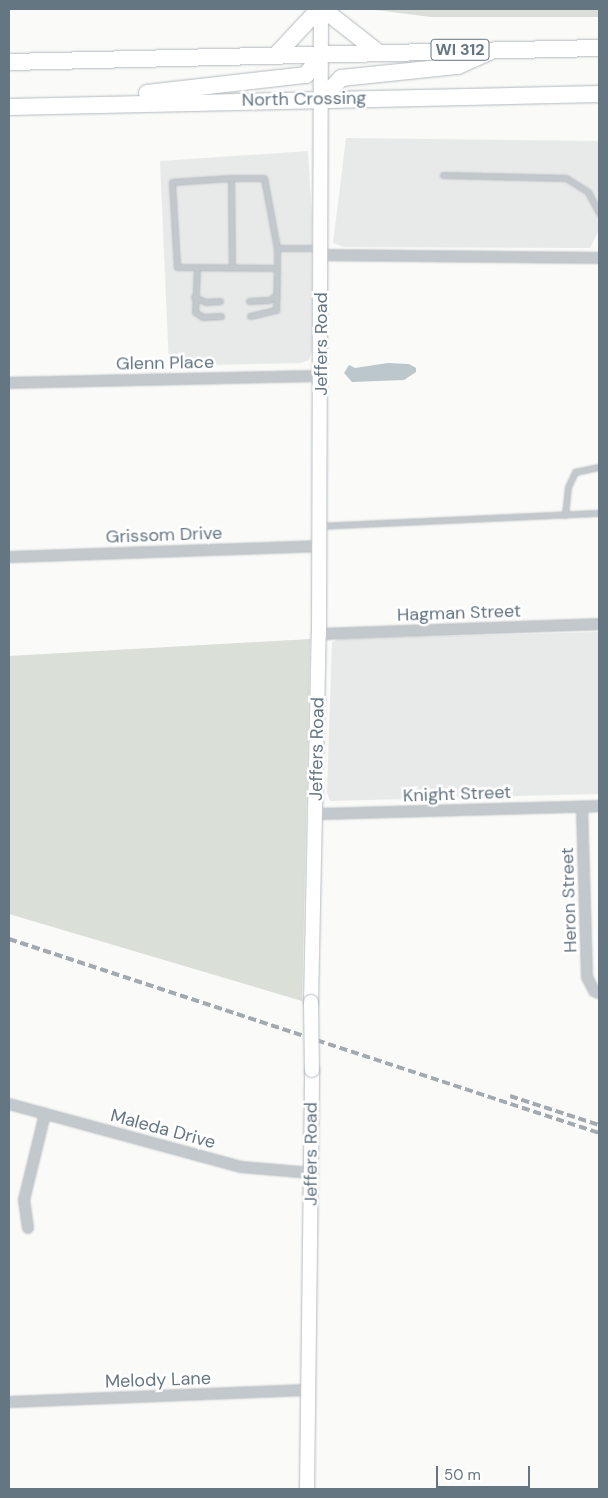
<!DOCTYPE html>
<style>
body{margin:0}
#map{position:relative;width:608px;height:1498px;overflow:hidden;background:#fafaf8;font-family:"DM Sans",sans-serif}
div>[style]{position:absolute}
.built>*{inset:0;background:#e8e9e9}
.green>*{inset:0;background:#dadfd7}
.water>*{inset:0;background:#bbc7cb}
.roads{filter:drop-shadow(0 0 1px #b3babf) drop-shadow(0 0 1px #b3babf)}
.service>*{height:5px;margin:-2.5px;padding:0 2.5px;transform-origin:2.5px;border-radius:2.5px;background:#c3c8cc}
.minor>*{height:10px;margin:-5px;padding:0 5px;transform-origin:5px;border-radius:5px;background:#c3c8cc}
.secondary>*{height:14px;margin:-7px;padding:0 7px;transform-origin:7px;border-radius:7px;background:#fff}
.primary>*{height:16px;margin:-8px;padding:0 8px;transform-origin:8px;border-radius:8px;background:#fff}
.rail>*{height:4px;margin-top:-2px;transform-origin:0;background:repeating-linear-gradient(90deg,#a2aab0 0 8px,transparent 0 12px)}
.bridges{filter:drop-shadow(0 0 1px #b3babf) drop-shadow(0 0 1px #b3babf)}
.secondary-bridge>*{height:14px;margin:-7px;padding:0 7px;transform-origin:7px;border-radius:7px;background:#fff}
span{translate:-50% -50%;white-space:nowrap;text-align:center;line-height:1.15;-webkit-text-stroke:5px #fff;paint-order:stroke}
.shield-label span{padding:1px 4px;background:#fff;border:1px solid;border-radius:4px;-webkit-text-stroke-width:0}
.shield-label{font-size:16px;color:#657683;font-weight:700}
.street-label{font-size:18px;color:#657683}
.frame{position:absolute;inset:0;border:10px solid #657683;pointer-events:none}
.scale{position:absolute;left:436px;top:1466px;width:94px;height:22px;box-sizing:border-box;border:2px solid #657683;border-top:0;padding-left:6px;font-size:15px;line-height:18px;white-space:nowrap;color:#657683;-webkit-text-stroke:4px #fff;paint-order:stroke}
</style>
<div id="map">
<div class="built">
<i style="clip-path:polygon(346px 138px,599px 141px,599px 230px,590px 248px,344px 247px,333px 243px)"></i>
<i style="clip-path:polygon(308px 151px,312px 216px,312px 351px,309px 360px,302px 363px,169px 366px,160px 161px)"></i>
<i style="clip-path:polygon(599px 632px,599px 794px,330px 801px,327px 792px,332px 642px,340px 639px)"></i>
</div>
<div class="green">
<i style="clip-path:polygon(368px 9px,599px 9px,599px 17px,431px 17px)"></i>
<i style="clip-path:polygon(310px 639px,302px 1001px,9px 914px,9px 656px)"></i>
</div>
<div class="water">
<i style="clip-path:polygon(388px 363px,409px 364px,416px 368px,416px 372px,404px 380px,352px 382px,344px 373px,349px 365px,355px 368px)"></i>
</div>
<div class="roads">
<div class="service">
<i style="left:443px;top:175px;width:123px;rotate:1.4deg"></i>
<i style="left:566px;top:178px;width:26px;rotate:32deg"></i>
<i style="left:588px;top:192px;width:24px;rotate:62deg"></i>
<i style="left:231px;top:178px;width:33px"></i>
<i style="left:264px;top:178px;width:71px;rotate:79.5deg"></i>
<i style="left:277px;top:248px;width:20px;rotate:90deg"></i>
<i style="left:277px;top:268px;width:100px;rotate:-179.4deg"></i>
<i style="left:177px;top:267px;width:85px;rotate:-93.4deg"></i>
<i style="left:172px;top:182px;width:59px;rotate:-3.9deg"></i>
<i style="left:231px;top:178px;width:89px;rotate:89.4deg"></i>
<i style="left:277px;top:248px;width:42px"></i>
<i style="left:197px;top:267px;width:45px;rotate:92.5deg"></i>
<i style="left:195px;top:312px;width:9px;rotate:32deg"></i>
<i style="left:203px;top:317px;width:18px;rotate:-3deg"></i>
<i style="left:194px;top:297px;width:13px;rotate:23deg"></i>
<i style="left:206px;top:302px;width:14px;rotate:-4deg"></i>
<i style="left:249px;top:301px;width:20px;rotate:-3deg"></i>
<i style="left:269px;top:300px;width:9px;rotate:-32deg"></i>
<i style="left:250px;top:316px;width:27px;rotate:-13deg"></i>
<i style="left:276px;top:310px;width:42px;rotate:-88.6deg"></i>
<i style="left:565px;top:515px;width:28px;rotate:-84deg"></i>
<i style="left:568px;top:487px;width:17px;rotate:-65deg"></i>
<i style="left:575px;top:472px;width:25px;rotate:-12deg"></i>
<i style="left:320px;top:526px;width:279px;rotate:-2.7deg"></i>
</div>
<div class="minor">
<i style="left:322px;top:255px;width:277px;rotate:0.6deg"></i>
<i style="left:9px;top:383px;width:313px;rotate:-1.3deg"></i>
<i style="left:9px;top:557px;width:310px;rotate:-2deg"></i>
<i style="left:319px;top:634px;width:280px;rotate:-2deg"></i>
<i style="left:582px;top:807px;width:170px;rotate:88.3deg"></i>
<i style="left:587px;top:977px;width:16px;rotate:63deg"></i>
<i style="left:594px;top:991px;width:5px;rotate:22deg"></i>
<i style="left:316px;top:814px;width:283px;rotate:-1.6deg"></i>
<i style="left:9px;top:1104px;width:240px;rotate:15.2deg"></i>
<i style="left:241px;top:1167px;width:71px;rotate:4.8deg"></i>
<i style="left:28px;top:1228px;width:28px;rotate:-98deg"></i>
<i style="left:24px;top:1200px;width:89px;rotate:-76.3deg"></i>
<i style="left:9px;top:1402px;width:299px;rotate:-2.3deg"></i>
</div>
<div class="secondary">
<i style="left:311px;top:1002px;width:368px;rotate:-88.8deg"></i>
<i style="left:319px;top:634px;width:625px;rotate:-89.82deg"></i>
<i style="left:307px;top:1489px;width:419px;rotate:-89.3deg"></i>
</div>
<div class="primary">
<i style="left:323px;top:9px;width:71px;rotate:38.2deg"></i>
<i style="left:277px;top:54px;width:62px;rotate:-47deg"></i>
<i style="left:9px;top:62px;width:590px;rotate:-1.36deg"></i>
<i style="left:147px;top:93px;width:160px;rotate:-6.5deg"></i>
<i style="left:306px;top:75px;width:26px;rotate:-54deg"></i>
<i style="left:322px;top:98px;width:28px;rotate:-46deg"></i>
<i style="left:341px;top:78px;width:118px;rotate:-5.9deg"></i>
<i style="left:458px;top:66px;width:35px;rotate:-24deg"></i>
<i style="left:9px;top:107px;width:590px;rotate:-1.26deg"></i>
</div>
</div>
<div class="rail">
<i style="left:9px;top:939px;width:621px;rotate:18.2deg"></i>
<i style="left:510px;top:1096px;width:94px;rotate:18deg"></i>
</div>
<div class="bridges">
<div class="secondary-bridge">
<i style="left:311px;top:1002px;width:68px;rotate:89.2deg"></i>
</div>
</div>
<div class="shield-label">
<span style="left:460px;top:50px">WI 312</span>
</div>
<div class="street-label">
<span style="left:304px;top:99px;rotate:-1deg">North Crossing</span>
<span style="left:321px;top:344px;rotate:-90deg">Jeffers Road</span>
<span style="left:165px;top:363px;rotate:-1deg">Glenn Place</span>
<span style="left:164px;top:535px;rotate:-2deg">Grissom Drive</span>
<span style="left:459px;top:613px;rotate:-2deg">Hagman Street</span>
<span style="left:317px;top:749px;rotate:-89deg">Jeffers Road</span>
<span style="left:457px;top:794px;rotate:-2deg">Knight Street</span>
<span style="left:569px;top:900px;rotate:-92deg">Heron Street</span>
<span style="left:163px;top:1129px;rotate:15deg">Maleda Drive</span>
<span style="left:311px;top:1154px;rotate:-90deg">Jeffers Road</span>
<span style="left:158px;top:1380px;rotate:-2deg">Melody Lane</span>
</div>
<div class="frame"></div>
<div class="scale">50 m</div>
</div>
